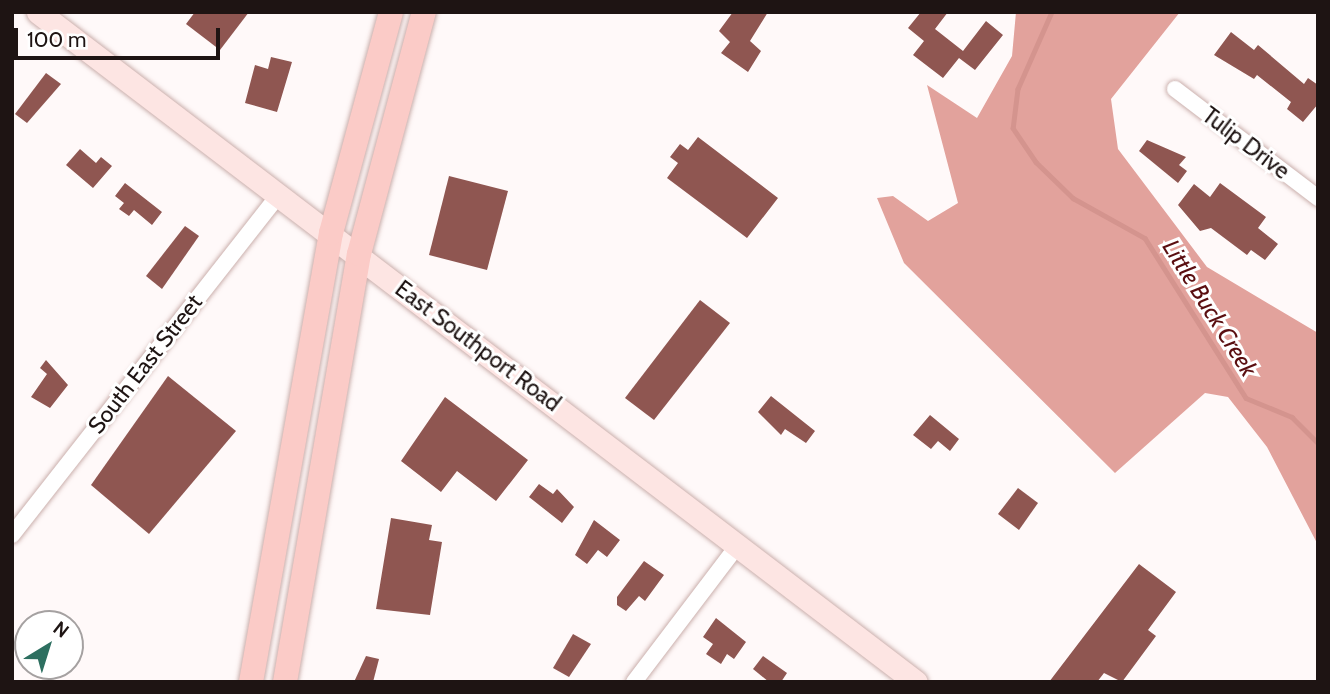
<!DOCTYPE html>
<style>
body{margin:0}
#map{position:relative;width:1330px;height:694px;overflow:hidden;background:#fff9f9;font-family:Cabin,sans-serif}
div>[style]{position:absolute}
.forest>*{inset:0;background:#e2a29c}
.stream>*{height:4.5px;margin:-2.25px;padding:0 2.25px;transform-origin:2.25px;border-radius:2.25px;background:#d4948e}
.building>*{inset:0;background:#8f5651}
.roads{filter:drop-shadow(0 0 2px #cbb0ad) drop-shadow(0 0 2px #cbb0ad)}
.minor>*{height:16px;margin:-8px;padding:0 8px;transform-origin:8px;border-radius:8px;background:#fff}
.secondary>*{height:23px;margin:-11.5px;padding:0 11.5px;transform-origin:11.5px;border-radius:11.5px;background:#fde5e3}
.primary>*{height:24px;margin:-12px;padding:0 12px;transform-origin:12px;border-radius:12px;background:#fbcbc7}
span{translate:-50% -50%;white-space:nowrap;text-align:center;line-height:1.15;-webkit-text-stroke:6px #fff;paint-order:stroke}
.street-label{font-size:23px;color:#1e1413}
.water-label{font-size:24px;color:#5a0e10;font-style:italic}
.frame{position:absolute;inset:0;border:14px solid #1e1413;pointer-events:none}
.north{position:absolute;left:14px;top:610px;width:70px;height:70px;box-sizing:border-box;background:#fff;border:2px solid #a5a1a1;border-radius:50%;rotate:38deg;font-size:19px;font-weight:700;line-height:28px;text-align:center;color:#1e1413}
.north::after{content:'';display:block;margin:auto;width:24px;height:32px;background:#2d6f60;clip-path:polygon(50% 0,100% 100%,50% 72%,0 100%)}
.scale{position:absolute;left:14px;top:28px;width:206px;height:32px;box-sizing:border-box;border:4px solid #1e1413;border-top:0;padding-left:9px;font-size:21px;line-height:24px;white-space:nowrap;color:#1e1413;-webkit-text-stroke:5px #fff;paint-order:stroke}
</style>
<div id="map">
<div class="forest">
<i style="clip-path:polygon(1016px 12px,1180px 12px,1111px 99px,1118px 149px,1207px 267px,1318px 333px,1318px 545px,1267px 447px,1228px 397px,1205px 393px,1115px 473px,904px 263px,877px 198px,893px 196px,928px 221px,958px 203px,927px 85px,977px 118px,1012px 56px)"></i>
</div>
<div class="stream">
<i style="left:1052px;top:12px;width:84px;rotate:113.8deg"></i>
<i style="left:1018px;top:89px;width:39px;rotate:97deg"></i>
<i style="left:1013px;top:128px;width:41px;rotate:55.9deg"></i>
<i style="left:1036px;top:162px;width:52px;rotate:44.2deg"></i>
<i style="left:1073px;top:198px;width:82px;rotate:29.1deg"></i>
<i style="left:1145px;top:238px;width:189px;rotate:57.7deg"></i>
<i style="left:1246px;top:398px;width:50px;rotate:22.4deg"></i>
<i style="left:1292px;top:417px;width:37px;rotate:45deg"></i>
</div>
<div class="building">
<i style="clip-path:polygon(195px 12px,249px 12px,220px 50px,186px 24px)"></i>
<i style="clip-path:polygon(733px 12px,768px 12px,750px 41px,761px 51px,748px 72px,721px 53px,730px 42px,719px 31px)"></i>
<i style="clip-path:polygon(921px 12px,948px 12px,935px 29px,963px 51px,986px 21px,1003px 35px,975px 70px,959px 58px,943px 78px,913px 55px,924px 41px,908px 28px)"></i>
<i style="clip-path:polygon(1231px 32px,1254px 50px,1258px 45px,1304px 84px,1308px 78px,1318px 85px,1318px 104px,1303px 122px,1287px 109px,1291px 102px,1257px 75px,1254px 79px,1214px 55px)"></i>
<i style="clip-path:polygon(271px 57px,292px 62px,277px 112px,245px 103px,255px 65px,268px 69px)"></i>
<i style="clip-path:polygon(46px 73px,61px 84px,27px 123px,15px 114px)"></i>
<i style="clip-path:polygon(698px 137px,778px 198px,747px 238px,667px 178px,678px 163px,670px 157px,680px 144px,688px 150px)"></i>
<i style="clip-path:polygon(1147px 140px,1186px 157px,1179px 165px,1187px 171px,1178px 183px,1139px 151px)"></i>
<i style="clip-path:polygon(80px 149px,96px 163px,101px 157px,112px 166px,93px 188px,66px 165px)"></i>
<i style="clip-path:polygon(449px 176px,508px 191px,487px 270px,429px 255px)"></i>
<i style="clip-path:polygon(125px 183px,162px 212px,152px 225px,134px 210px,129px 216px,119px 209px,124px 203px,115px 196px)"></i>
<i style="clip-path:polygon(1220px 183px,1266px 217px,1258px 228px,1278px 244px,1265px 260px,1251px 250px,1247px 255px,1211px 228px,1200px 231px,1178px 205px,1194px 184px,1210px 197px)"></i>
<i style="clip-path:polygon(185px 226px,199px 236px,162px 289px,146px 276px)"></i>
<i style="clip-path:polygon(700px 300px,730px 323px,654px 420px,625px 398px)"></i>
<i style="clip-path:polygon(46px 360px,68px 385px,50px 408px,31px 397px,47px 374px,40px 368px)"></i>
<i style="clip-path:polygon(168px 376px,236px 431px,149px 534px,91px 485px)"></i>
<i style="clip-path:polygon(771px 396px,815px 431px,806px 443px,785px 429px,781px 435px,758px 412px)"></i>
<i style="clip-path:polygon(445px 397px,528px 460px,496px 501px,457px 471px,441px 492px,401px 461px)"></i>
<i style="clip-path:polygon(930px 415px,959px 439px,950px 451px,938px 441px,931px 449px,913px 435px)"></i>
<i style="clip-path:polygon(539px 484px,553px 494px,557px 489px,574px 507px,562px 523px,529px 497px)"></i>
<i style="clip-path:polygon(1018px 488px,1038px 503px,1019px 530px,998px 514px)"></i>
<i style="clip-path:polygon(391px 518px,432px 525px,429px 540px,442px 542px,430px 615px,376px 609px)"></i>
<i style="clip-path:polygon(594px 520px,620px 540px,607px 557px,598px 550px,587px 564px,575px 555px)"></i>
<i style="clip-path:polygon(644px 561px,664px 575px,645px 601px,639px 596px,626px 611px,617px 605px,617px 597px)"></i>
<i style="clip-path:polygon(1139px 564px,1176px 592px,1148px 630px,1156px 636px,1122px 682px,1104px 673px,1097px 682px,1049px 682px)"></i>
<i style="clip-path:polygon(716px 618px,746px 642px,734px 659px,727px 654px,721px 664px,706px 654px,713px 644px,703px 637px)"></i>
<i style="clip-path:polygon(573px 634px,591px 644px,569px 677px,553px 668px)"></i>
<i style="clip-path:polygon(366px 656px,379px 659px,373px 682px,354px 682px)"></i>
<i style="clip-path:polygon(763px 656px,787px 673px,781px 682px,769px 682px,753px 669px)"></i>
</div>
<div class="roads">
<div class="minor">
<i style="left:1175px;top:89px;width:180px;rotate:37.3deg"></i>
<i style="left:12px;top:535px;width:433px;rotate:-51.9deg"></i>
<i style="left:634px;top:682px;width:172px;rotate:-52.8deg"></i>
</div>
<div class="secondary">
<i style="left:38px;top:12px;width:1104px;rotate:37.35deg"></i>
</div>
<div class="primary">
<i style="left:251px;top:682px;width:456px;rotate:-79.9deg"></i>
<i style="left:331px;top:233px;width:229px;rotate:-74.8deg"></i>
<i style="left:285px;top:682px;width:434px;rotate:-80.2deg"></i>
<i style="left:359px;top:254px;width:251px;rotate:-75deg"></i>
</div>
</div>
<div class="street-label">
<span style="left:1246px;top:143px;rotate:37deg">Tulip Drive</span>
<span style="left:478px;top:346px;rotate:37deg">East Southport Road</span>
<span style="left:145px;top:364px;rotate:-52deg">South East Street</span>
</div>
<div class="water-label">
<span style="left:1210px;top:308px;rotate:58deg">Little Buck Creek</span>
</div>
<div class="frame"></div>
<div class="north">N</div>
<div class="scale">100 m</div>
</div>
